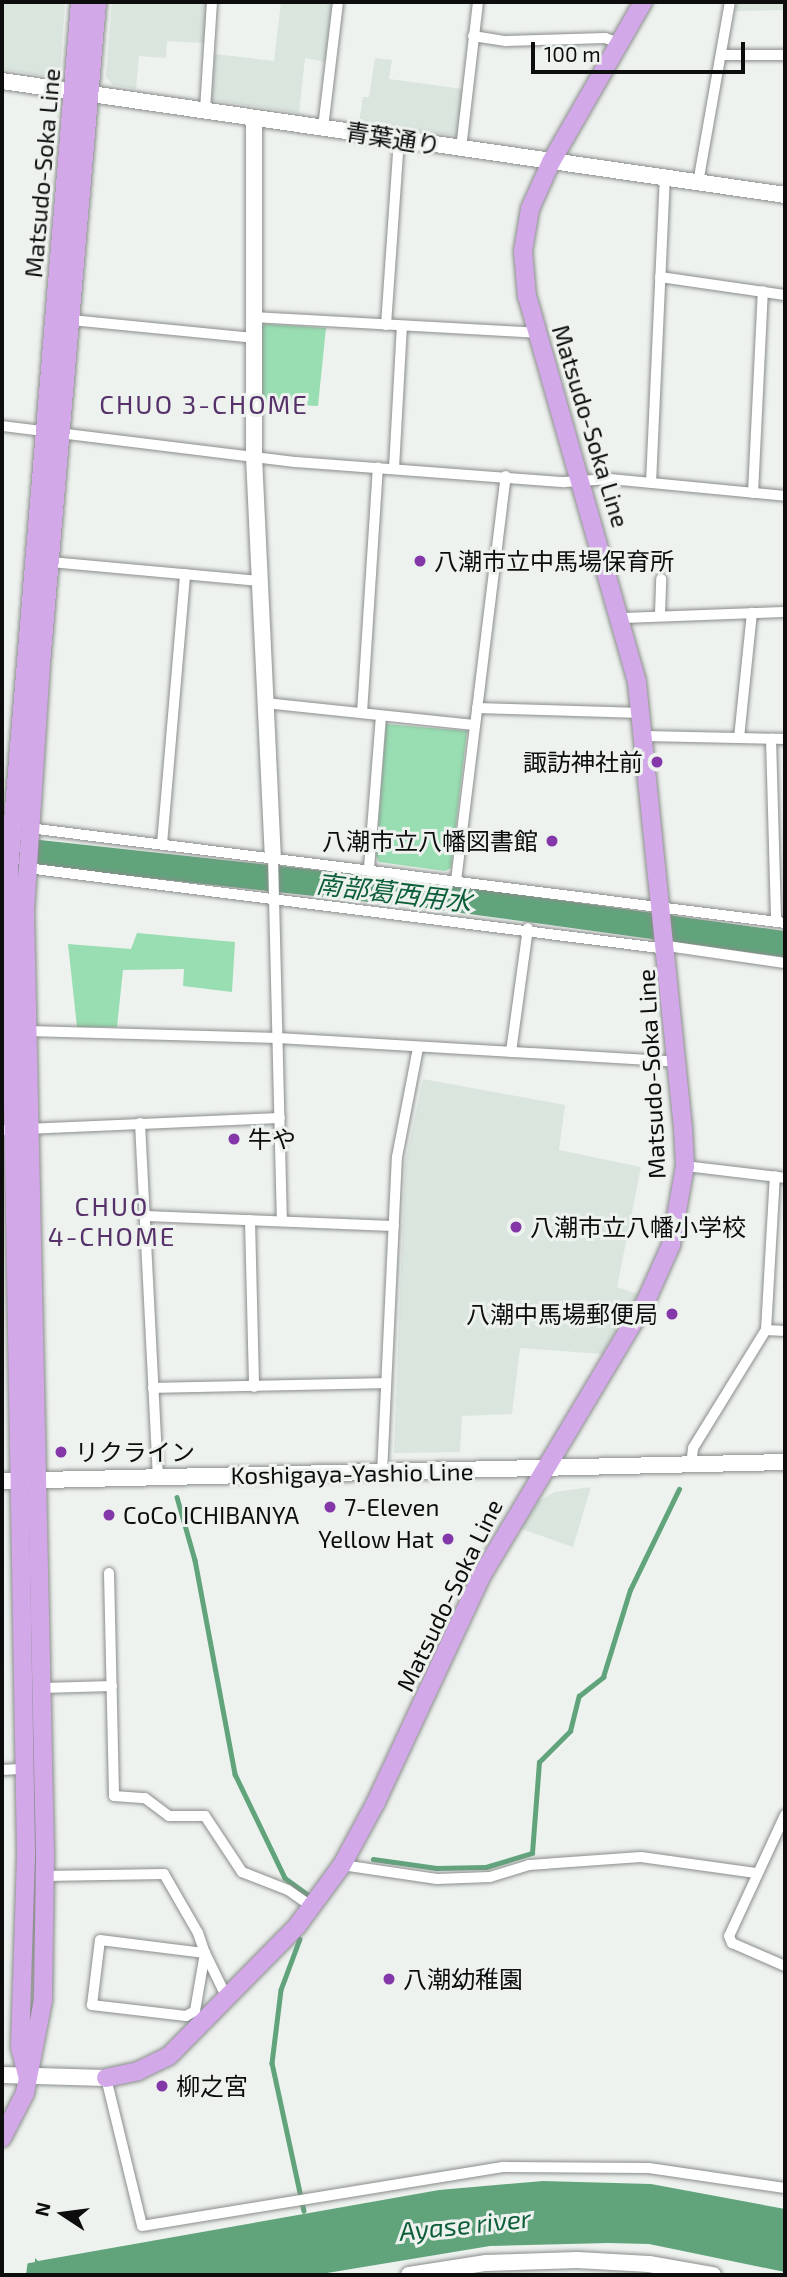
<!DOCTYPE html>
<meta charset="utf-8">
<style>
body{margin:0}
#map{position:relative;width:787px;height:2277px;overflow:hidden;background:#eef2ef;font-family:"Exo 2","Noto Sans JP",sans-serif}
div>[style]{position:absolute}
.built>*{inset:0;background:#dae5de}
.green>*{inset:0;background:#99deb3}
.water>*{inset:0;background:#61a47c}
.pier>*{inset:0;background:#eef2ef}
.stream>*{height:4.5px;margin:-2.25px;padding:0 2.25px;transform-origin:2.25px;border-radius:2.25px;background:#61a47c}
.river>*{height:26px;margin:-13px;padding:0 13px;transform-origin:13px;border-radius:13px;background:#61a47c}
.roads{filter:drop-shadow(0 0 2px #8a8d8b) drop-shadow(0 0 2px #8a8d8b)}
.street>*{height:10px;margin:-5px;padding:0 5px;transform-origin:5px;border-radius:5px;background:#fff}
.secondary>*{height:16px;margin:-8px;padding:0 8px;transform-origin:8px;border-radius:8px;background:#fff}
.primary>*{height:18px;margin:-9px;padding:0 9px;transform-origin:9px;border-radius:9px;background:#d3a8e9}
.dots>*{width:19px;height:19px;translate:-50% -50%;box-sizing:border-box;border:4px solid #eef2ef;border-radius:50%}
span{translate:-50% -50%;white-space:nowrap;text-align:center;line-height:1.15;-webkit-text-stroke:6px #eef2ef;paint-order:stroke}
.street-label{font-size:24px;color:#0c0d0c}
.poi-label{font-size:24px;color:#0c0d0c}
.left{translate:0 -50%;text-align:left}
.right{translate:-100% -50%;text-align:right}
.neighbourhood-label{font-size:26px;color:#563169;letter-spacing:2px}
.water-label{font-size:26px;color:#0c5e38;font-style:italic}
.frame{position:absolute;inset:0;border:4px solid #0c0d0c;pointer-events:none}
.north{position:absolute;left:28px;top:2179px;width:70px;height:70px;-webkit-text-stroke:5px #eef2ef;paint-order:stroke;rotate:283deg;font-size:19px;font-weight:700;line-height:28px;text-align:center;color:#0c0d0c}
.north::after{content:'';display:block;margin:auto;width:24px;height:32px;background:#0c0d0c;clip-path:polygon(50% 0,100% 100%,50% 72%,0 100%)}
.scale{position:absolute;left:531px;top:42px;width:214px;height:32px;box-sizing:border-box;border:4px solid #0c0d0c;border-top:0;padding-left:9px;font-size:21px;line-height:24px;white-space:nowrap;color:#0c0d0c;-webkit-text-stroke:5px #eef2ef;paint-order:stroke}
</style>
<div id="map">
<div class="built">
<i style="clip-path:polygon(2px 2px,65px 2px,60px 71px,51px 77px,2px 69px)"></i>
<i style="clip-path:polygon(112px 2px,207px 2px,204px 43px,167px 41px,166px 58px,139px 56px,136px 89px,113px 85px,106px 77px)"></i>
<i style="clip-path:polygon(281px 2px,333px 2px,325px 62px,305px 58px,299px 113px,211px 100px,215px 54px,274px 61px)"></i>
<i style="clip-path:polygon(737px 2px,785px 2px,785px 10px,735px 11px)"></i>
<i style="clip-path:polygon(375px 58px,392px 60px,389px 79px,463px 89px,457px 136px,359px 122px,363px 97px,369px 97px)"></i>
<i style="clip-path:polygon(423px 1079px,565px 1105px,559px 1150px,641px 1167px,617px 1287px,638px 1294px,602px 1354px,520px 1348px,512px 1414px,462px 1416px,460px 1452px,394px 1453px,405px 1163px)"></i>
<i style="clip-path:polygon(591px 1487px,573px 1547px,519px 1528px,539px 1501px,555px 1492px)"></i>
</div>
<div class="green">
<i style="clip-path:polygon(265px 324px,326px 328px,318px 406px,260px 403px,260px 330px)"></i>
<i style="clip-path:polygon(386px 724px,467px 731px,451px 868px,445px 871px,379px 862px,376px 856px)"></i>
<i style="clip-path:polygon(137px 933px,235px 942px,232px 992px,183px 986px,184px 969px,123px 970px,117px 1027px,77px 1027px,68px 944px,131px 949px)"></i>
</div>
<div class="water">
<i style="clip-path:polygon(543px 2181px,651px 2184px,785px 2209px,785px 2272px,649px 2244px,608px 2243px,490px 2246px,315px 2275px,2px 2275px,2px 2268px,35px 2262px,35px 2258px,38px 2261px,439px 2190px)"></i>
</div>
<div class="pier">
<i style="clip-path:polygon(28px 2260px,26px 2275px,2px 2275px,3px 2264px)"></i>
</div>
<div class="stream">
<i style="left:177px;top:1497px;width:66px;rotate:74.1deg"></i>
<i style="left:195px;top:1560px;width:218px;rotate:79.4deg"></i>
<i style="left:235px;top:1774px;width:115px;rotate:64.3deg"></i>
<i style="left:285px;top:1878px;width:29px;rotate:36deg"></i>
<i style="left:373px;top:1859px;width:64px;rotate:8.1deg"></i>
<i style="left:436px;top:1868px;width:50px;rotate:-1.1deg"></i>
<i style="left:486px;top:1867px;width:48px;rotate:-16.9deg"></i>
<i style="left:532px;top:1853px;width:91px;rotate:-85.6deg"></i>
<i style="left:539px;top:1762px;width:44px;rotate:-45deg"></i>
<i style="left:570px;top:1731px;width:36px;rotate:-76deg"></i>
<i style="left:579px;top:1696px;width:31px;rotate:-38deg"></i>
<i style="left:603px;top:1677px;width:91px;rotate:-72.8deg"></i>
<i style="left:630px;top:1590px;width:112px;rotate:-64.1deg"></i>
<i style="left:300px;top:1939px;width:54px;rotate:110.4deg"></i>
<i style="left:281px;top:1990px;width:74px;rotate:97deg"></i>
<i style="left:272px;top:2063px;width:151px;rotate:77.8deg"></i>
</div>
<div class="river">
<i style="left:2px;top:849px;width:419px;rotate:6.2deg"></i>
<i style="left:419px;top:894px;width:369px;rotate:7.8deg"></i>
</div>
<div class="roads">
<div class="street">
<i style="left:473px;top:36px;width:33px;rotate:9deg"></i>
<i style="left:506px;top:41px;width:99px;rotate:-1.7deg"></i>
<i style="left:605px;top:38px;width:15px;rotate:20deg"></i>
<i style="left:721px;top:55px;width:64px"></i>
<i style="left:205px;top:110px;width:108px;rotate:-86.3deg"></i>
<i style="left:323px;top:128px;width:127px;rotate:-83.2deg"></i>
<i style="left:461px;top:149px;width:148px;rotate:-83.4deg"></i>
<i style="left:698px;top:183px;width:184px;rotate:-80deg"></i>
<i style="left:660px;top:277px;width:126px;rotate:8.2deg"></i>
<i style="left:253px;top:317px;width:284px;rotate:3.2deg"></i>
<i style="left:71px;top:320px;width:183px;rotate:5.6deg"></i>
<i style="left:386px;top:325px;width:186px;rotate:-86deg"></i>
<i style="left:2px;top:426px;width:296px;rotate:7deg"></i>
<i style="left:296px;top:462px;width:269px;rotate:4.3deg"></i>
<i style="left:564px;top:482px;width:46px;rotate:-3.7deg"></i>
<i style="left:610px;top:479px;width:176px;rotate:5.5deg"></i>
<i style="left:394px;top:468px;width:142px;rotate:-86.8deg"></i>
<i style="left:651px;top:483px;width:304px;rotate:-87.4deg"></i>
<i style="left:753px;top:493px;width:202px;rotate:-87.2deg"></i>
<i style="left:50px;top:562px;width:211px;rotate:5.2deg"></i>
<i style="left:660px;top:614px;width:35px;rotate:-88deg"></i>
<i style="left:622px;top:618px;width:163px;rotate:-2.1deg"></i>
<i style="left:265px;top:703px;width:210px;rotate:6deg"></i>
<i style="left:477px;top:708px;width:165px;rotate:1.7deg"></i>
<i style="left:362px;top:713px;width:246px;rotate:-86.3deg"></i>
<i style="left:645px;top:736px;width:140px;rotate:1.2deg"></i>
<i style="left:739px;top:738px;width:126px;rotate:-84.1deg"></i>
<i style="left:771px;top:739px;width:183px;rotate:88.4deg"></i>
<i style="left:29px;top:828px;width:762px;rotate:7.16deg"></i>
<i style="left:162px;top:844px;width:271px;rotate:-85.1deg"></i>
<i style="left:273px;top:857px;width:364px;rotate:88.6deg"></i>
<i style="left:27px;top:868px;width:645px;rotate:7.21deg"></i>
<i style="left:369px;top:868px;width:152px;rotate:-85.5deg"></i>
<i style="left:456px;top:881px;width:408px;rotate:-83deg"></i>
<i style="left:667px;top:946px;width:119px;rotate:8.2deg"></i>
<i style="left:28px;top:1031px;width:250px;rotate:1.6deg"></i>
<i style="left:278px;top:1038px;width:401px;rotate:3.4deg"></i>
<i style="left:511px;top:1052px;width:125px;rotate:-82.2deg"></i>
<i style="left:140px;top:1123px;width:355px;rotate:87.1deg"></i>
<i style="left:2px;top:1130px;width:278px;rotate:-2.5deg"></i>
<i style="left:685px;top:1166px;width:101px;rotate:6.8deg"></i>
<i style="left:145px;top:1216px;width:249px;rotate:2.3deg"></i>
<i style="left:250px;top:1220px;width:167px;rotate:88.6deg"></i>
<i style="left:766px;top:1330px;width:19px;rotate:3deg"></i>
<i style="left:153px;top:1388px;width:233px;rotate:-1.2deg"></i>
<i style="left:691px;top:1465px;width:17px;rotate:-83deg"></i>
<i style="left:693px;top:1448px;width:139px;rotate:-58.3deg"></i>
<i style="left:766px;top:1330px;width:154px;rotate:-86.7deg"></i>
<i style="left:382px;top:1473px;width:316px;rotate:-87.3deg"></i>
<i style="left:397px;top:1157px;width:111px;rotate:-79.1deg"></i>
<i style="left:109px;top:1573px;width:223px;rotate:88.7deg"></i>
<i style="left:114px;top:1796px;width:31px;rotate:4deg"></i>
<i style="left:145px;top:1798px;width:30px;rotate:37deg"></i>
<i style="left:169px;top:1816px;width:36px"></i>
<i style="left:205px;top:1816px;width:67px;rotate:56.5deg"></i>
<i style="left:242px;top:1872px;width:49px;rotate:21.4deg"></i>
<i style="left:288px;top:1890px;width:29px;rotate:35deg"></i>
<i style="left:42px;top:1688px;width:70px;rotate:-1.6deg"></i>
<i style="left:2px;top:1770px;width:22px;rotate:-3deg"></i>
<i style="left:785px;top:1815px;width:133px;rotate:114.8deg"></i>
<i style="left:729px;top:1936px;width:8px;rotate:67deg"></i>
<i style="left:732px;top:1943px;width:58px;rotate:23.5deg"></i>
<i style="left:342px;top:1865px;width:96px;rotate:8.4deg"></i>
<i style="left:437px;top:1879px;width:53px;rotate:-2.2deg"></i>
<i style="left:490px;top:1877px;width:41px;rotate:-17.1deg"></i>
<i style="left:529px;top:1865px;width:112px;rotate:-4.1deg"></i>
<i style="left:641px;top:1857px;width:116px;rotate:7.9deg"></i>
<i style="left:45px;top:1876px;width:119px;rotate:-1deg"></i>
<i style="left:164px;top:1874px;width:68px;rotate:60deg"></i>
<i style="left:198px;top:1933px;width:21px;rotate:71deg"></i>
<i style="left:205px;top:1953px;width:59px;rotate:99.8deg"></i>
<i style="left:195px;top:2011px;width:10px;rotate:151deg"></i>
<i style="left:186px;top:2016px;width:95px;rotate:-173.3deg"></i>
<i style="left:92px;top:2005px;width:65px;rotate:-83deg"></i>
<i style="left:100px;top:1940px;width:106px;rotate:7.1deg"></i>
<i style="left:205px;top:1953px;width:52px;rotate:63.9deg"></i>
<i style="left:106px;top:2078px;width:152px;rotate:76.3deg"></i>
<i style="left:142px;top:2226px;width:367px;rotate:-9.3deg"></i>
<i style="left:504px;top:2167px;width:145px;rotate:0.4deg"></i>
<i style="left:649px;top:2168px;width:137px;rotate:8.4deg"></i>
</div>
<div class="secondary">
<i style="left:2px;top:81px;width:791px;rotate:8.28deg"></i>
<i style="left:254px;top:119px;width:338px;rotate:90deg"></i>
<i style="left:254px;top:457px;width:400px;rotate:87.3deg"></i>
<i style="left:2px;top:1481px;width:783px;rotate:-1.39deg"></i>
<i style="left:2px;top:2075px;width:104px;rotate:1.7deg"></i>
<i style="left:409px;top:2275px;width:78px;rotate:-8.9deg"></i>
<i style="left:486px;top:2263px;width:91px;rotate:-1.9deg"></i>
<i style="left:577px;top:2260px;width:72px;rotate:3.2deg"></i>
<i style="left:649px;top:2264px;width:65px;rotate:9.8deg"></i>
</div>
<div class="primary">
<i style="left:27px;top:2075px;width:29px;rotate:-104deg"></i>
<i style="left:20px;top:2047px;width:196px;rotate:-88.2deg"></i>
<i style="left:26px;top:1851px;width:981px;rotate:-90.99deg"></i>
<i style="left:9px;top:870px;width:871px;rotate:-85.32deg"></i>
<i style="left:106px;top:2078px;width:33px;rotate:-12deg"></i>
<i style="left:138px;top:2071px;width:34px;rotate:-26deg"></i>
<i style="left:169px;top:2056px;width:182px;rotate:-45.4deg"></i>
<i style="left:297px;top:1926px;width:76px;rotate:-53.6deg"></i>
<i style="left:342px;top:1865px;width:72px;rotate:-61.6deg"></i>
<i style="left:376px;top:1802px;width:251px;rotate:-65deg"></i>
<i style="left:482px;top:1575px;width:317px;rotate:-59.1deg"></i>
<i style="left:645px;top:1303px;width:64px;rotate:-65.9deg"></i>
<i style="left:671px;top:1245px;width:80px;rotate:-80deg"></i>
<i style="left:685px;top:1166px;width:38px;rotate:-93deg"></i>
<i style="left:683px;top:1128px;width:448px;rotate:-95.9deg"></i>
<i style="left:637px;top:682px;width:400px;rotate:-105.9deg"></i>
<i style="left:527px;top:297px;width:46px;rotate:-95deg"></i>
<i style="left:523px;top:251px;width:43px;rotate:-80.5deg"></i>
<i style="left:530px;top:209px;width:51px;rotate:-65.9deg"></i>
<i style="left:551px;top:162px;width:185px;rotate:-60.1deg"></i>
<i style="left:2px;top:2138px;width:51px;rotate:-62.9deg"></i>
<i style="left:25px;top:2093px;width:95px;rotate:-79deg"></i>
<i style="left:43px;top:2000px;width:147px;rotate:-89.2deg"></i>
<i style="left:45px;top:1853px;width:942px;rotate:-91.22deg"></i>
<i style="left:25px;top:911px;width:248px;rotate:-86.3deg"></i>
<i style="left:41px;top:664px;width:664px;rotate:-85.16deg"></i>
</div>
</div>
<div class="dots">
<i style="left:420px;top:561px;background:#8437a8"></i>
<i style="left:657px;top:762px;background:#8437a8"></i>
<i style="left:552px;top:841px;background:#8437a8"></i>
<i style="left:234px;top:1139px;background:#8437a8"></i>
<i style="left:516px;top:1227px;background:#8437a8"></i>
<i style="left:672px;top:1314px;background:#8437a8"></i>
<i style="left:61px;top:1452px;background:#8437a8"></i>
<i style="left:330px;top:1507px;background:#8437a8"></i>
<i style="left:109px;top:1515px;background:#8437a8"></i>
<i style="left:448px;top:1539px;background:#8437a8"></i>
<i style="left:389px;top:1979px;background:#8437a8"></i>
<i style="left:162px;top:2086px;background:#8437a8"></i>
</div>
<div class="street-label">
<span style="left:393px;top:138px;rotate:9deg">青葉通り</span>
<span style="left:42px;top:173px;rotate:-85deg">Matsudo-Soka Line</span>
<span style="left:591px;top:426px;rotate:73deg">Matsudo-Soka Line</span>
<span style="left:651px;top:1074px;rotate:-93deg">Matsudo-Soka Line</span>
<span style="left:352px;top:1473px;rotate:-1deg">Koshigaya-Yashio Line</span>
<span style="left:449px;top:1595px;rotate:-64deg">Matsudo-Soka Line</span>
</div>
<div class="poi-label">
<span class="left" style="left:434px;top:561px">八潮市立中馬場保育所</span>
<span class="right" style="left:643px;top:762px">諏訪神社前</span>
<span class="right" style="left:538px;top:841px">八潮市立八幡図書館</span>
<span class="left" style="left:248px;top:1139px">牛や</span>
<span class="left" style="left:530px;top:1227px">八潮市立八幡小学校</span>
<span class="right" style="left:658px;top:1314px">八潮中馬場郵便局</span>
<span class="left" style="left:75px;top:1452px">リクライン</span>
<span class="left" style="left:344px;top:1507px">7-Eleven</span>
<span class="left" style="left:123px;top:1515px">CoCo ICHIBANYA</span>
<span class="right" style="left:434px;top:1539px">Yellow Hat</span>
<span class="left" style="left:403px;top:1979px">八潮幼稚園</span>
<span class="left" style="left:176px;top:2086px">柳之宮</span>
</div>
<div class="neighbourhood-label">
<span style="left:204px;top:404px">CHUO 3-CHOME</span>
<span style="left:112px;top:1221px">CHUO<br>4-CHOME</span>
</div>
<div class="water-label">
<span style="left:394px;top:892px;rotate:7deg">南部葛西用水</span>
<span style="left:465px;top:2224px;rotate:-6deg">Ayase river</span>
</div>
<div class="frame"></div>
<div class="north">N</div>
<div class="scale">100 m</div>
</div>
